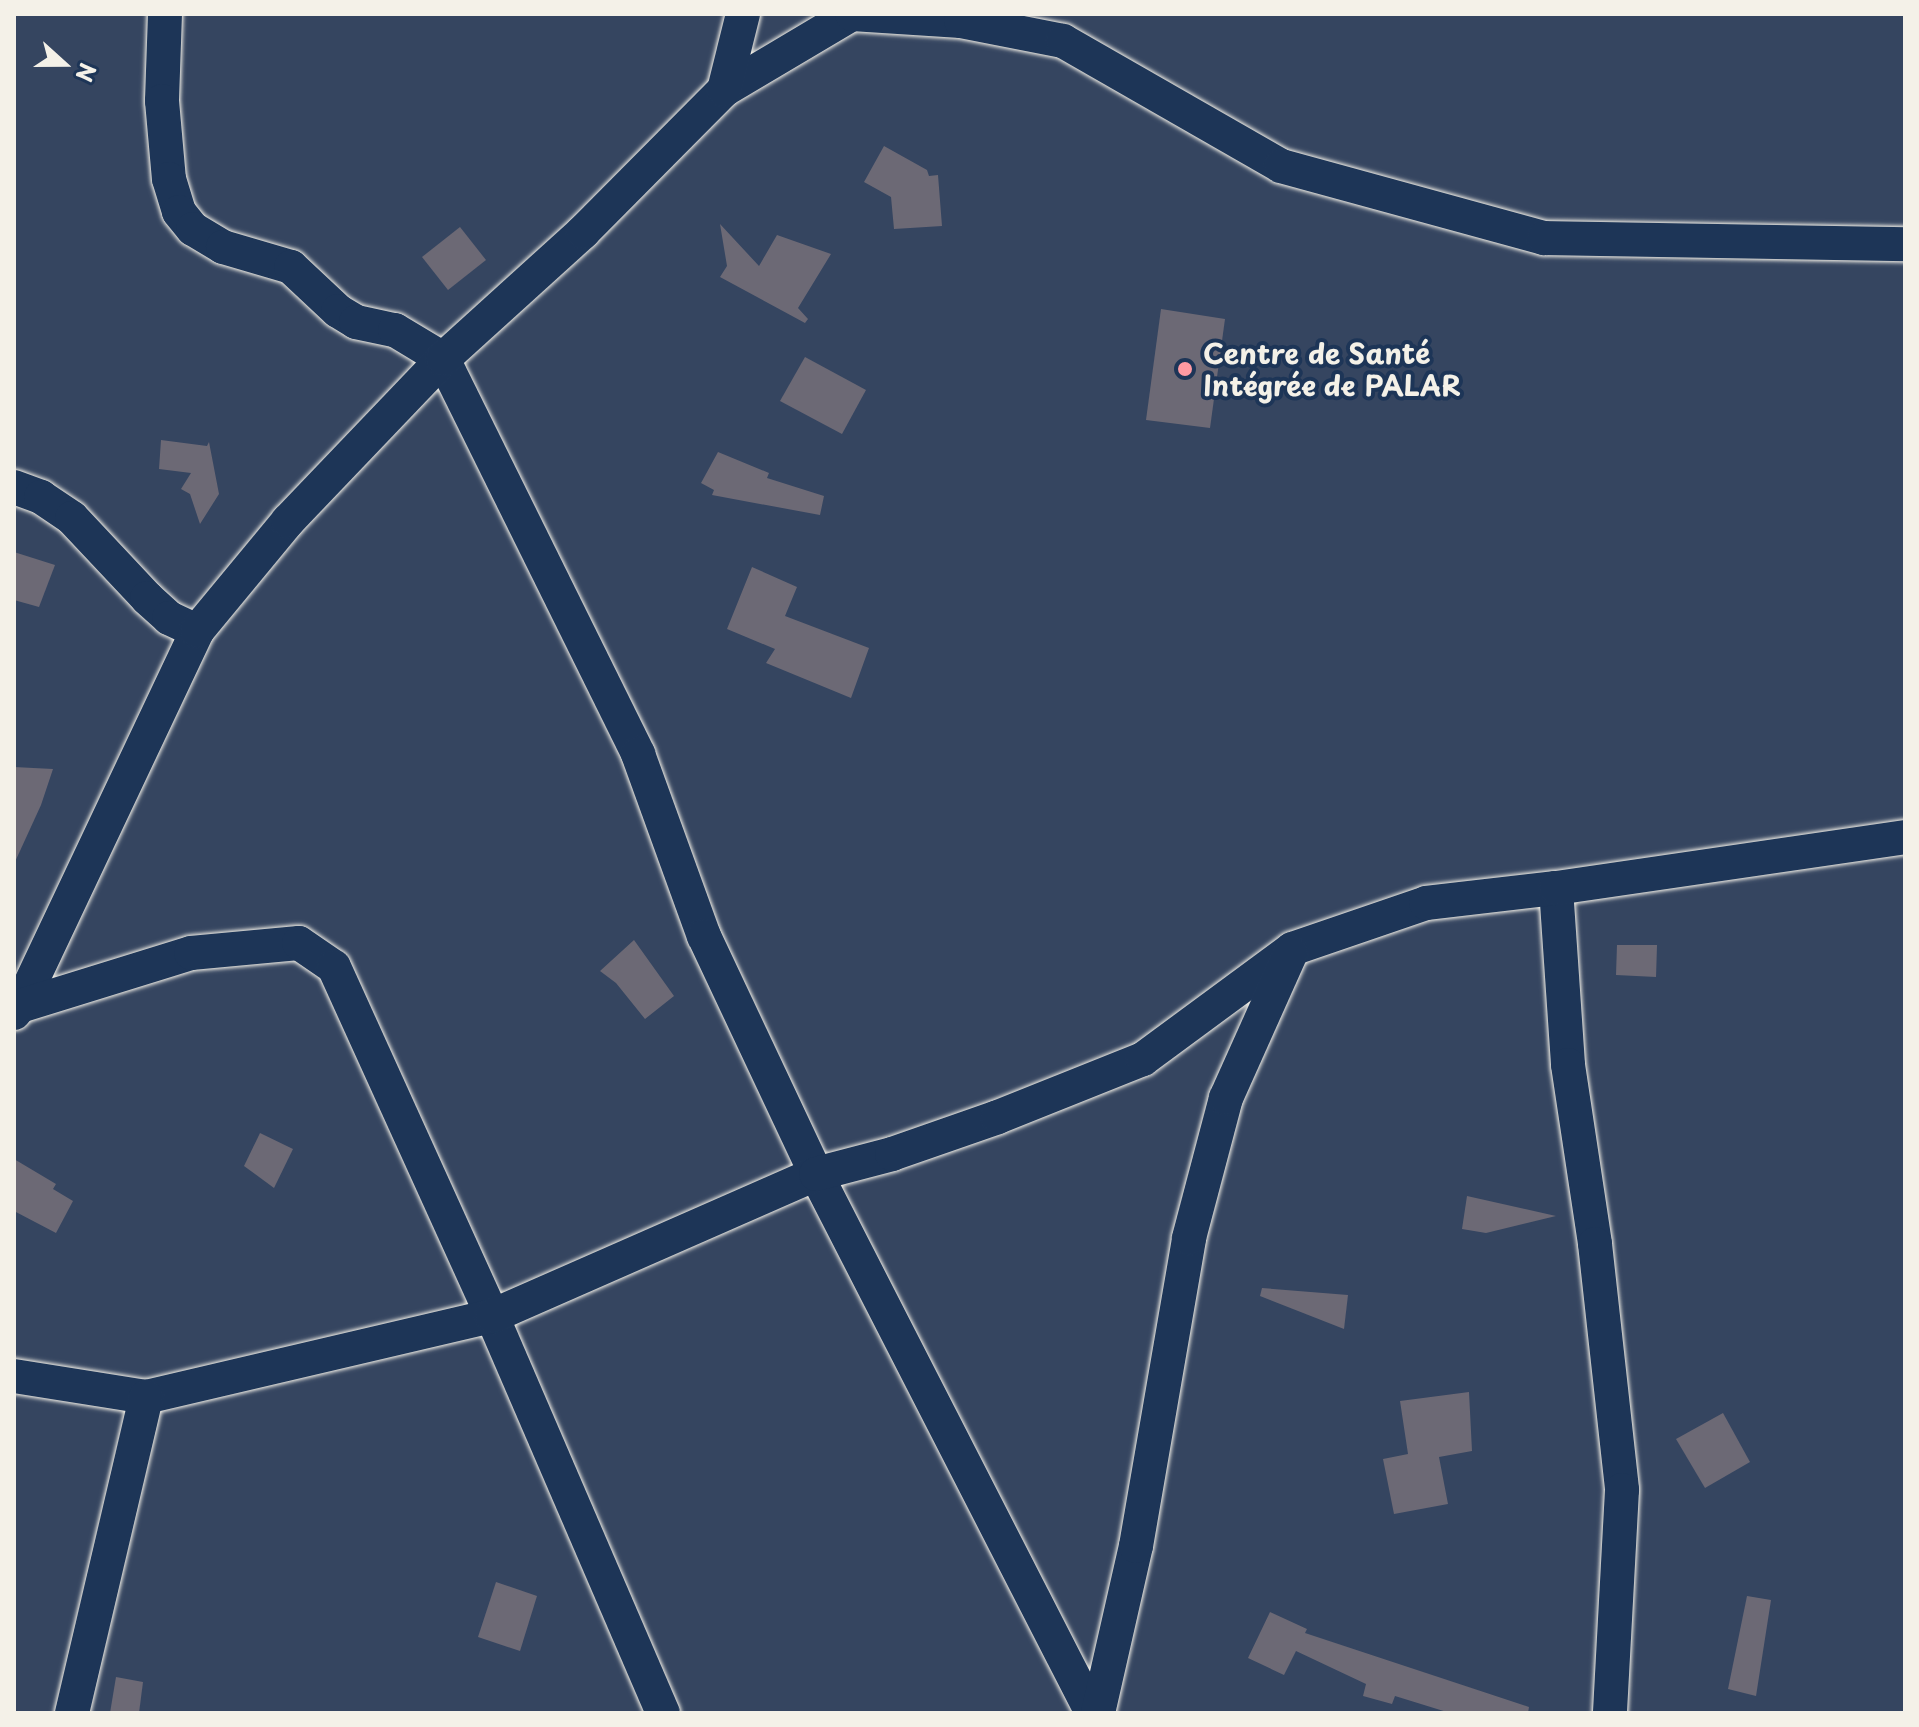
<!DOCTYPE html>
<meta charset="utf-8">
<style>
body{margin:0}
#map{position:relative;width:1919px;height:1727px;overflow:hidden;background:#354560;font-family:"Playpen Sans",sans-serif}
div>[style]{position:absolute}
.building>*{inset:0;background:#6c6975}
.roads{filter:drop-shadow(0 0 2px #f4f1e8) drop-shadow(0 0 2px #f4f1e8)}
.street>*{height:34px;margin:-17px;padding:0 17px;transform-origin:17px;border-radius:17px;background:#1d3557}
.dots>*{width:22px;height:22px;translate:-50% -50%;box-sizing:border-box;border:4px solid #1d3557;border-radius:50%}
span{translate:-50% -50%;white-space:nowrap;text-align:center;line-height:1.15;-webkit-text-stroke:8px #1d3557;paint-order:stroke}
.poi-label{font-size:28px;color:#f4f1e8;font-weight:700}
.left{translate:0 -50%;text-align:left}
.frame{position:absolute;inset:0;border:16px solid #f4f1e8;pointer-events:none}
.north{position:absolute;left:24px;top:24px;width:80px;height:80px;-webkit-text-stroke:6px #1d3557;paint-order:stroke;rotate:111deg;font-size:22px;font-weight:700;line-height:32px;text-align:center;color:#f4f1e8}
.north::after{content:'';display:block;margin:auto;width:28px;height:36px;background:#f4f1e8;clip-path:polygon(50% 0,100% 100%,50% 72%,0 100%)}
</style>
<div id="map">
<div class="building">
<i style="clip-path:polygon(884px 146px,927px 170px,929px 176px,938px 175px,942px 226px,894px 229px,891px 197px,864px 182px)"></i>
<i style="clip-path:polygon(720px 224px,759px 266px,777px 235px,831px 254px,798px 308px,808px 319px,805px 323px,720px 277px,727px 266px)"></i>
<i style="clip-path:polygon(460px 227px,486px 260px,448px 290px,422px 257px)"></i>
<i style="clip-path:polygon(1161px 309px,1225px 319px,1210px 428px,1146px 420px)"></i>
<i style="clip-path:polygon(805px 357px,866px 390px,842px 434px,780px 401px)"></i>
<i style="clip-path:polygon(161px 440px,207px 446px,209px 442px,219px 494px,200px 524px,190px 494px,181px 489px,191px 473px,159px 469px)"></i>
<i style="clip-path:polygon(718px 452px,769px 473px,767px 478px,824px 496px,820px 515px,712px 495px,714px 490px,701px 483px)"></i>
<i style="clip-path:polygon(14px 552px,55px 565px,39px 607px,14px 600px)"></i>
<i style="clip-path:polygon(752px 567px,797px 587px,785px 616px,869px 648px,851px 698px,766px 663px,775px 649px,727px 629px)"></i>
<i style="clip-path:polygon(14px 767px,53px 769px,41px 805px,14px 864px)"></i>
<i style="clip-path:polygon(634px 940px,674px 996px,645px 1019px,616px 983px,600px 971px)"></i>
<i style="clip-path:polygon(1617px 945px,1657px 945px,1656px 977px,1616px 975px)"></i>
<i style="clip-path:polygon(260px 1133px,293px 1149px,274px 1188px,244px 1166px)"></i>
<i style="clip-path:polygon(14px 1159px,56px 1184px,53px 1189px,73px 1201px,56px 1233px,14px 1211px)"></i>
<i style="clip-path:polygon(1467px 1196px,1556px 1216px,1486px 1233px,1462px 1229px)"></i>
<i style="clip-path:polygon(1262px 1288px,1348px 1295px,1344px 1329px,1260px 1296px)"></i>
<i style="clip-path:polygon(1469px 1392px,1472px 1451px,1439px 1457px,1448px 1504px,1394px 1514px,1383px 1459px,1408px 1454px,1400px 1401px)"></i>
<i style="clip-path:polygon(1723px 1413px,1750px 1462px,1705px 1488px,1676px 1439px)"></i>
<i style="clip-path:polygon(496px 1582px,537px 1596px,520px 1651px,478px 1637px)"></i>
<i style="clip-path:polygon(1747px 1596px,1771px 1600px,1756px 1696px,1728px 1689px)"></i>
<i style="clip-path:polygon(1270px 1612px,1307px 1629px,1305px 1633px,1529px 1707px,1528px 1713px,1450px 1713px,1395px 1696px,1392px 1704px,1363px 1696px,1366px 1684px,1296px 1651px,1284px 1675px,1248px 1658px)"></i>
<i style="clip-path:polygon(116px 1677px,143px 1682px,139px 1713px,110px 1713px)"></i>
</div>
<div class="roads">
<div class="street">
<i style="left:165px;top:14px;width:87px;rotate:92deg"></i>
<i style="left:162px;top:101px;width:78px;rotate:84.9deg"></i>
<i style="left:169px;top:179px;width:34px;rotate:73deg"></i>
<i style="left:179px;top:212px;width:22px;rotate:51deg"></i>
<i style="left:193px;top:229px;width:35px;rotate:31deg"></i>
<i style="left:223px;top:247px;width:71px;rotate:16.4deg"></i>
<i style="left:291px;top:267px;width:64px;rotate:43.1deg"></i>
<i style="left:338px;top:311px;width:21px;rotate:31deg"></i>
<i style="left:356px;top:322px;width:40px;rotate:12deg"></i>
<i style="left:395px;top:330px;width:56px;rotate:31.1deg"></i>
<i style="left:443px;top:359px;width:441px;rotate:63.7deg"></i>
<i style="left:638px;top:754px;width:194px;rotate:70.1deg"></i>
<i style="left:704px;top:936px;width:263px;rotate:64.8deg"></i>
<i style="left:816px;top:1174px;width:606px;rotate:62.88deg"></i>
<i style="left:724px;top:90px;width:149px;rotate:-30.7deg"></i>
<i style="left:852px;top:14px;width:109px;rotate:3.7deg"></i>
<i style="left:961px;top:21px;width:104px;rotate:11.1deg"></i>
<i style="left:1063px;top:41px;width:251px;rotate:29.8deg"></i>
<i style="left:1281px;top:166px;width:273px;rotate:15.3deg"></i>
<i style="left:1544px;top:238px;width:361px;rotate:1deg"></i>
<i style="left:14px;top:487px;width:29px;rotate:20deg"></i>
<i style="left:41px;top:497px;width:37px;rotate:34deg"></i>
<i style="left:72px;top:518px;width:110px;rotate:46.8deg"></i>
<i style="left:147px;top:598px;width:30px;rotate:42deg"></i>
<i style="left:169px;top:618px;width:31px;rotate:25deg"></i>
<i style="left:1556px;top:888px;width:177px;rotate:86.1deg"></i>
<i style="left:1568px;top:1065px;width:181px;rotate:81.4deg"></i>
<i style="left:1595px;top:1244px;width:247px;rotate:83.7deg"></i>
<i style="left:1622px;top:1490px;width:223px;rotate:93.1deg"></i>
<i style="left:20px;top:1006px;width:415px;rotate:-64.7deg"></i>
<i style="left:197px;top:631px;width:143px;rotate:-50.4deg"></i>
<i style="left:288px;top:521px;width:224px;rotate:-46.3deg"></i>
<i style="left:443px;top:359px;width:189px;rotate:-42.2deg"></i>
<i style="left:583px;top:232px;width:200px;rotate:-45.2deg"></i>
<i style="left:724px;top:90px;width:78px;rotate:-76deg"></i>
<i style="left:14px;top:1013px;width:9px;rotate:-49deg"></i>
<i style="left:20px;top:1006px;width:179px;rotate:-17.2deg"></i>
<i style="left:191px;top:953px;width:108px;rotate:-5.3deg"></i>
<i style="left:299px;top:943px;width:42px;rotate:34.4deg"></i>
<i style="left:334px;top:967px;width:383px;rotate:65.6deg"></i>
<i style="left:492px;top:1316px;width:432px;rotate:66.7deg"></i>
<i style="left:14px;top:1376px;width:134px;rotate:9deg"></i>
<i style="left:146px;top:1397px;width:355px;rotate:-13.2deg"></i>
<i style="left:492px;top:1316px;width:354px;rotate:-23.7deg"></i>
<i style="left:816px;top:1174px;width:79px;rotate:-14.7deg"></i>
<i style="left:892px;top:1154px;width:112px;rotate:-19.2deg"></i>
<i style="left:998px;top:1117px;width:156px;rotate:-21.8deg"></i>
<i style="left:1143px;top:1059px;width:185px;rotate:-36.4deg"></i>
<i style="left:1292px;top:949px;width:142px;rotate:-18.9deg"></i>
<i style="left:1426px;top:903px;width:131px;rotate:-6.6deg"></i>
<i style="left:1556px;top:888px;width:353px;rotate:-8.3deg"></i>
<i style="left:72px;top:1713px;width:325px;rotate:-76.8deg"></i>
<i style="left:1098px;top:1713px;width:171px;rotate:-77.2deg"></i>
<i style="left:1136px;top:1546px;width:313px;rotate:-80.2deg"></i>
<i style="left:1189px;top:1238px;width:145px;rotate:-75.2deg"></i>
<i style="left:1226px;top:1098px;width:159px;rotate:-65.9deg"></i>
</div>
</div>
<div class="dots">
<i style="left:1185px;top:369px;background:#ff9aa2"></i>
</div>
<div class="poi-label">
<span class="left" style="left:1203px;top:369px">Centre de Santé<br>Intégrée de PALAR</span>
</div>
<div class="frame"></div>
<div class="north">N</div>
</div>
